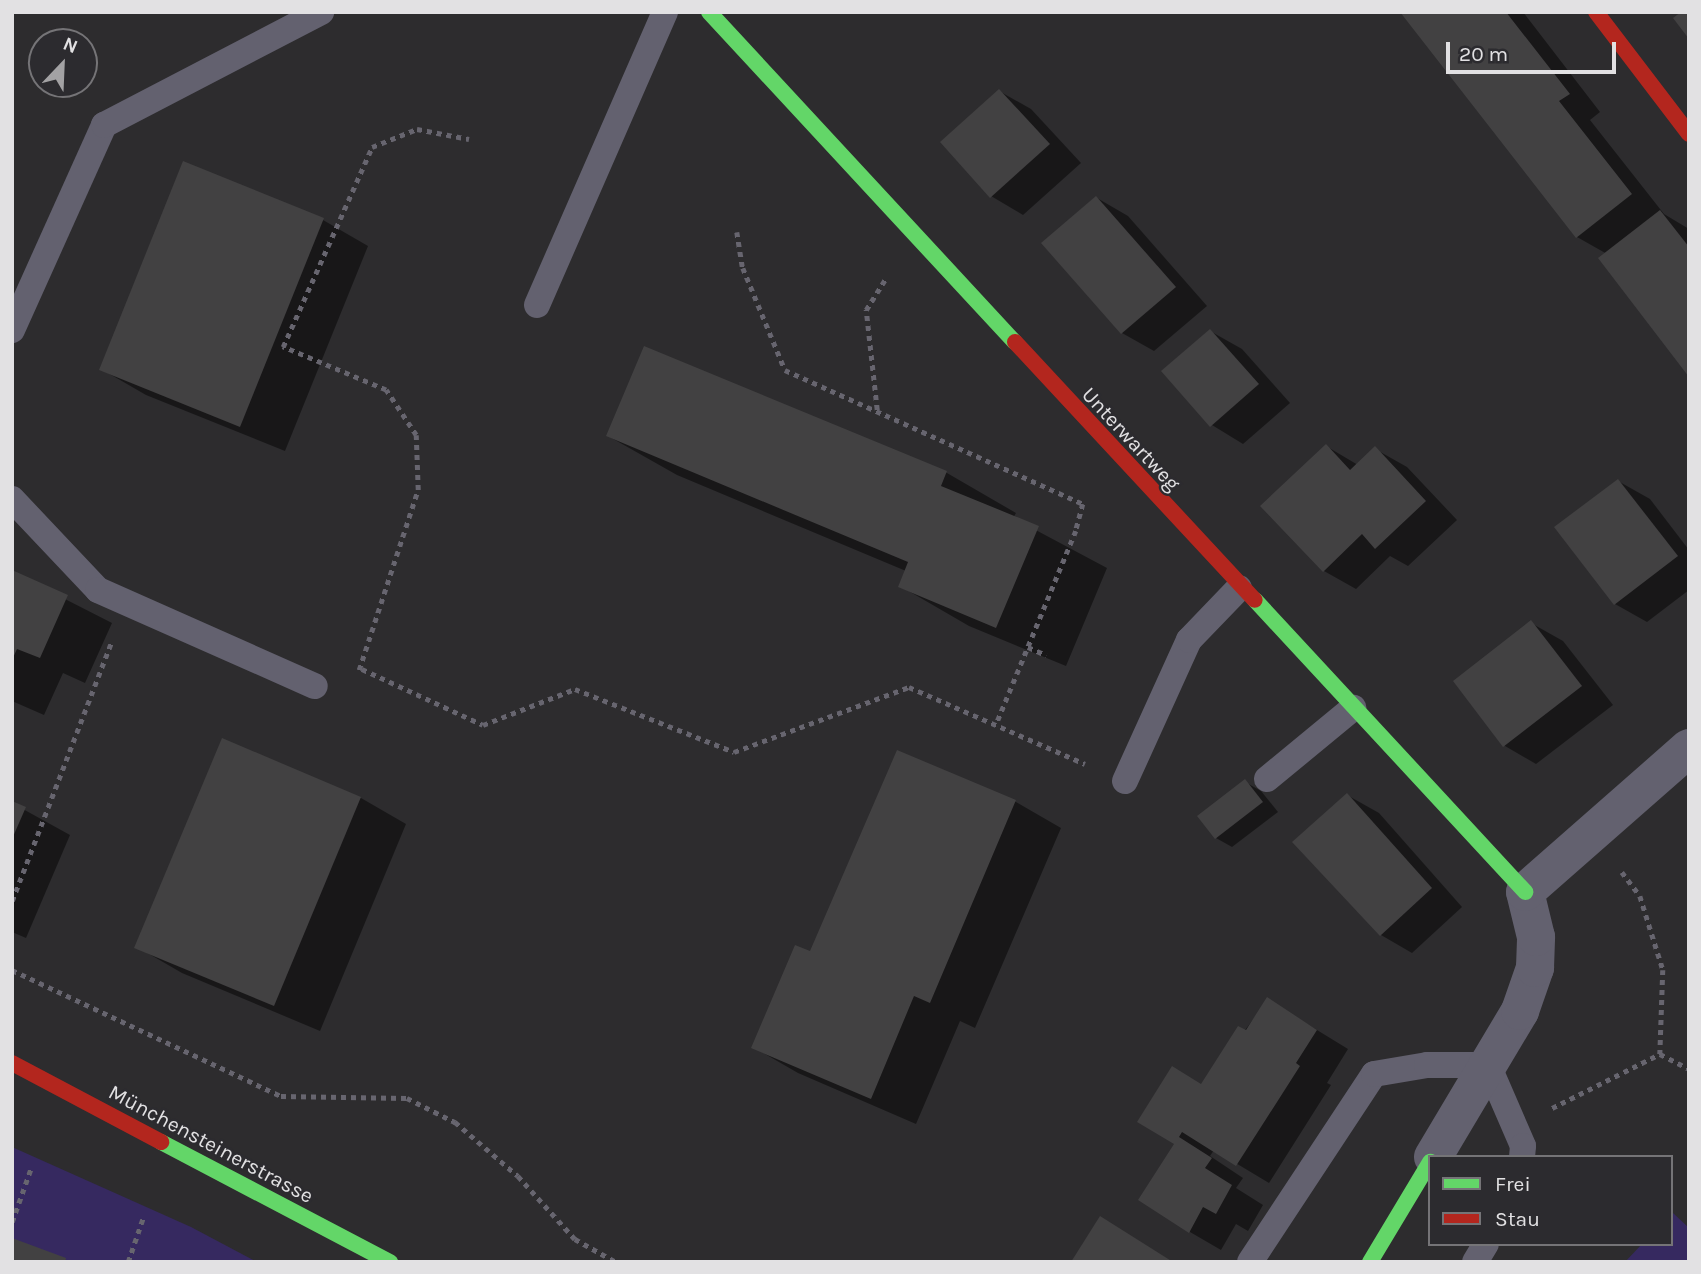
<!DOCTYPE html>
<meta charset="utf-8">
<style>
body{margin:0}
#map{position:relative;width:1701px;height:1274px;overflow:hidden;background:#2d2c2e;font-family:Karla,sans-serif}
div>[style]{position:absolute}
.green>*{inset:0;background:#362960}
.shadow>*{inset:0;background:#0007}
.building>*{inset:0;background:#424142}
.path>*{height:4.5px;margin-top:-2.25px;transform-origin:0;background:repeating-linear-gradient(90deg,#67656f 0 5px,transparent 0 10px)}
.lane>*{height:26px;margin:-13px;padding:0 13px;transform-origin:13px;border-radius:13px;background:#63616f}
.street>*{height:38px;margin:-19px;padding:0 19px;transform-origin:19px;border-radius:19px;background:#63616f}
.fast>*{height:16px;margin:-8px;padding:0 8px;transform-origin:8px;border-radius:8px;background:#63d668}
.jam>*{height:16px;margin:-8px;padding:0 8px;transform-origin:8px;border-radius:8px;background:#b3261e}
span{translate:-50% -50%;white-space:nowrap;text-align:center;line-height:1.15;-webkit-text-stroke:5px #2c2b2f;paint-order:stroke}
.street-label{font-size:21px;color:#e2e1e3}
.frame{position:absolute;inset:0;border:14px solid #e2e1e3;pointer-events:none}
.legend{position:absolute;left:1428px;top:1155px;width:245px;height:91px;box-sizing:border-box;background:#2c2b2f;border:2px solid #757477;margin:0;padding:9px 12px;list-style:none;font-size:21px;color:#e2e1e3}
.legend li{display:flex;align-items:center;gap:14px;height:35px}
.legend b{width:35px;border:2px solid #757477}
.north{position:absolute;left:28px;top:28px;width:70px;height:70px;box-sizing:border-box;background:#2c2b2f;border:2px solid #757477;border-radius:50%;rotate:23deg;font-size:19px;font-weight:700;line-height:28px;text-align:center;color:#e2e1e3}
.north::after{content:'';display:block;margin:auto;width:24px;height:32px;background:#a3a2a4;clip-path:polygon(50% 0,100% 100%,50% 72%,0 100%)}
.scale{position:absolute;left:1446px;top:42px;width:170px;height:32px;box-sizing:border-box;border:4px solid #e2e1e3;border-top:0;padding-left:9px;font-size:21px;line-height:24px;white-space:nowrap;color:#e2e1e3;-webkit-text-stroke:5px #2c2b2f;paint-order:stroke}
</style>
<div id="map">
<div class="green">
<i style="clip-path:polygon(12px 1147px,191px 1227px,257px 1262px,12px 1262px)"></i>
<i style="clip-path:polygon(1673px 1213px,1689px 1228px,1689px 1262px,1625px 1262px,1642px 1244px,1671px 1244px)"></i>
</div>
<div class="shadow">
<i style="clip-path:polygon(1403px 12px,1523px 12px,1600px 112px,1590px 120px,1664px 214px,1689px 229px,1689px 374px,1607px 254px,1577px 237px)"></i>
<i style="clip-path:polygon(999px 91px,1031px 109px,1081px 163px,1023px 215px,991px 196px)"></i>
<i style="clip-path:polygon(1097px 198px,1128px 216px,1207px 306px,1154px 351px,1122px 333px)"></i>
<i style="clip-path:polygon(323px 220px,368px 246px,285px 451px,146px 395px,101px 369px)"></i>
<i style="clip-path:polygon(1210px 331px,1242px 349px,1290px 403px,1243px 444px,1212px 425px)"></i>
<i style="clip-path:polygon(645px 348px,947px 473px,1016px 513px,1013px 518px,1107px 568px,1066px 666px,969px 626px,900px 586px,906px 571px,677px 475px,608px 436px)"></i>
<i style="clip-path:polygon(1326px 446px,1358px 465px,1375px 449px,1407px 467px,1457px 520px,1408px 566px,1390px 556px,1356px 589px,1324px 571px)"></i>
<i style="clip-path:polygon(1618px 481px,1650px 499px,1689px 550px,1689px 590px,1647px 622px,1615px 604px)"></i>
<i style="clip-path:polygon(12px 572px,112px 623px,85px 683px,63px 673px,44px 715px,12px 701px)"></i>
<i style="clip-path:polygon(1531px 623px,1563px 641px,1613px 705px,1536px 764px,1505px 746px,1455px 681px)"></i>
<i style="clip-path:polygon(223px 741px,361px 798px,406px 824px,320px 1031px,182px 973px,137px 947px)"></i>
<i style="clip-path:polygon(898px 752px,1016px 802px,1061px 828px,975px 1028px,960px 1021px,916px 1124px,798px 1073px,753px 1047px,811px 954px)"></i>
<i style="clip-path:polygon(1245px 782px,1261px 791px,1278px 812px,1232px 847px,1216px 838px)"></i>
<i style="clip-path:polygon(1347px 795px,1379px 813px,1462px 907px,1412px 953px,1381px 935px)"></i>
<i style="clip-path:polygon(12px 803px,70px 835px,26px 938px,12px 932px)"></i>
<i style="clip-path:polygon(1268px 1000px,1348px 1049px,1327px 1083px,1331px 1085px,1269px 1183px,1214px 1150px,1210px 1156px,1243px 1178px,1236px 1188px,1263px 1205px,1248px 1231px,1236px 1224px,1221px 1250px,1190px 1232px,1176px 1144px,1139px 1121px,1203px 1085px)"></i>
</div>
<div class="building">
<i style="clip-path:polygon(1400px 12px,1506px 12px,1570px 94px,1559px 101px,1632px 194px,1576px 238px)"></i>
<i style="clip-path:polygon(1681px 12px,1689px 12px,1689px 39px,1673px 18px)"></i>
<i style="clip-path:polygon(999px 89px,1050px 144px,990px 198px,940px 142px)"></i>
<i style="clip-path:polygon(183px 161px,324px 218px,240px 427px,99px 370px)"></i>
<i style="clip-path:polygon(1096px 196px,1176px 287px,1121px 334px,1041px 243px)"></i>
<i style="clip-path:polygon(1660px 210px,1689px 247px,1689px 377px,1598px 258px)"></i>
<i style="clip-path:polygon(1210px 329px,1259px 384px,1210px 427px,1161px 371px)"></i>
<i style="clip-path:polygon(644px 346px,947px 471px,941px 486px,1039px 526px,996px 628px,898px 587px,908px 562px,606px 436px)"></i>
<i style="clip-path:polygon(1326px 444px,1350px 470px,1375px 446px,1426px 501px,1375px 549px,1362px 534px,1323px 572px,1260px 506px)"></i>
<i style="clip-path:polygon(1618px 479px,1678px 556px,1614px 605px,1554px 527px)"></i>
<i style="clip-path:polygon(12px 570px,68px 595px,40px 658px,17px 649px,12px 660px)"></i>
<i style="clip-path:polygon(1531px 620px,1582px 686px,1503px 747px,1453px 681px)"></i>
<i style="clip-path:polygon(222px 738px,361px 797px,274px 1006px,134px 948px)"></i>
<i style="clip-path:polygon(897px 750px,1016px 800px,930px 1003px,914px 996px,871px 1099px,751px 1048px,795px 945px,810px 951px)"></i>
<i style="clip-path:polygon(1245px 779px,1263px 802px,1215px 839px,1197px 816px)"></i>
<i style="clip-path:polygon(1347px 793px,1432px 888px,1380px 936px,1292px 842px)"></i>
<i style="clip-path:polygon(12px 801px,26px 807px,12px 839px)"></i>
<i style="clip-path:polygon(1267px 997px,1317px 1030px,1296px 1063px,1300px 1066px,1236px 1166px,1182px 1132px,1179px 1137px,1212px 1158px,1205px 1168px,1232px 1185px,1216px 1214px,1203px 1207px,1189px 1233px,1138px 1200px,1174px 1144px,1137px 1122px,1172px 1066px,1201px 1084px,1238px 1026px,1246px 1030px)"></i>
<i style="clip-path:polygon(1100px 1216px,1173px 1262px,1071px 1262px)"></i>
<i style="clip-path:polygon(12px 1238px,66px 1258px,65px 1262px,12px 1262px)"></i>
</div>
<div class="path">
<i style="left:737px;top:232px;width:36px;rotate:81deg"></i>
<i style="left:743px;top:268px;width:110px;rotate:67.6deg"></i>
<i style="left:785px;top:370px;width:327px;rotate:24.2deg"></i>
<i style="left:1083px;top:504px;width:28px;rotate:105deg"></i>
<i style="left:1076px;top:531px;width:210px;rotate:112.4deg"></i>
<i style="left:877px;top:410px;width:101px;rotate:-96.3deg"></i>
<i style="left:866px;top:310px;width:39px;rotate:-58deg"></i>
<i style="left:1028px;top:647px;width:20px;rotate:24deg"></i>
<i style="left:362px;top:669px;width:133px;rotate:24.8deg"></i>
<i style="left:483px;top:725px;width:99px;rotate:-21.4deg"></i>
<i style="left:575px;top:689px;width:171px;rotate:21.6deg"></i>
<i style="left:734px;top:752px;width:187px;rotate:-20.4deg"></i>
<i style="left:909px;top:687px;width:192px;rotate:23.6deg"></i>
<i style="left:359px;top:670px;width:189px;rotate:-71.9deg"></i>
<i style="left:418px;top:490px;width:55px;rotate:-92.1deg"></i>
<i style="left:416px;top:435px;width:54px;rotate:-123.7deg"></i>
<i style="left:386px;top:390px;width:112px;rotate:-157.3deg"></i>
<i style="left:283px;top:347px;width:219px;rotate:-66deg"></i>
<i style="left:372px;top:147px;width:48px;rotate:-21.8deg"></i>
<i style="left:417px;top:129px;width:53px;rotate:10.9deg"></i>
<i style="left:1622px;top:872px;width:30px;rotate:53deg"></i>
<i style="left:1640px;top:896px;width:77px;rotate:72.7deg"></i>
<i style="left:1663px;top:970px;width:84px;rotate:92deg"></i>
<i style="left:12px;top:901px;width:276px;rotate:-69deg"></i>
<i style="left:12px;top:970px;width:297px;rotate:25.1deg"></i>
<i style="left:281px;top:1096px;width:126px;rotate:0.9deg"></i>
<i style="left:407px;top:1098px;width:54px;rotate:26.6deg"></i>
<i style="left:455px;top:1122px;width:83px;rotate:40.6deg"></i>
<i style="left:518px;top:1176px;width:85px;rotate:47.9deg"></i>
<i style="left:575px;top:1239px;width:47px;rotate:29.3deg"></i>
<i style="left:1552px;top:1108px;width:121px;rotate:-26.6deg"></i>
<i style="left:1660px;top:1054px;width:33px;rotate:27deg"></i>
<i style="left:12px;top:1222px;width:57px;rotate:-70.6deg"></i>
<i style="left:128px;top:1262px;width:46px;rotate:-71.2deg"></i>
</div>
<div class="lane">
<i style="left:537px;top:305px;width:320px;rotate:-66.4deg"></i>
<i style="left:12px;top:330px;width:225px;rotate:-65.8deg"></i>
<i style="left:104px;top:125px;width:245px;rotate:-27.5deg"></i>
<i style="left:12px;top:499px;width:125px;rotate:46.6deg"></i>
<i style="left:98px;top:590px;width:237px;rotate:23.9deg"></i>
<i style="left:1267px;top:779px;width:112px;rotate:-39.5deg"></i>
<i style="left:1125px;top:781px;width:155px;rotate:-65.6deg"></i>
<i style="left:1189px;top:640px;width:72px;rotate:-46.1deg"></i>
<i style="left:1250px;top:1262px;width:225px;rotate:-56.6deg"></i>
<i style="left:1374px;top:1074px;width:54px;rotate:-9.6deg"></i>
<i style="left:1427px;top:1065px;width:61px"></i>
<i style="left:1488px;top:1065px;width:88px;rotate:66.6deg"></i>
<i style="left:1523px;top:1146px;width:11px;rotate:95deg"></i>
<i style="left:1475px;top:1262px;width:21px;rotate:-59deg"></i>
</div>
<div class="street">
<i style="left:1433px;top:1157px;width:170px;rotate:-59.2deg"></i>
<i style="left:1520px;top:1011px;width:46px;rotate:-70.8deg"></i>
<i style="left:1535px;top:968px;width:31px;rotate:-88deg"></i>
<i style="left:1536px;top:937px;width:46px;rotate:-103.7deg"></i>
<i style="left:1525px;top:892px;width:218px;rotate:-41.3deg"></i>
</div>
<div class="fast">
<i style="left:709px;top:12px;width:450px;rotate:47.2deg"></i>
<i style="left:1255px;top:600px;width:398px;rotate:47.2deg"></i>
<i style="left:161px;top:1142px;width:259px;rotate:27.7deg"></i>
<i style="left:1370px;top:1262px;width:117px;rotate:-59deg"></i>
</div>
<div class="jam">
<i style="left:1596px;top:12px;width:153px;rotate:52.7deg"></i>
<i style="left:1015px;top:342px;width:352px;rotate:47.1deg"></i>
<i style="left:12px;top:1063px;width:169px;rotate:27.9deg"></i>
</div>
<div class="street-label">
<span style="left:1131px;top:439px;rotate:47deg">Unterwartweg</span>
<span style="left:211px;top:1144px;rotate:28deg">Münchensteinerstrasse</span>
</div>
<div class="frame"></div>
<ul class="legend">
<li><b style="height:9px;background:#63d668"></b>Frei</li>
<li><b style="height:9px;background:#b3261e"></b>Stau</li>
</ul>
<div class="north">N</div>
<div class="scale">20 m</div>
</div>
